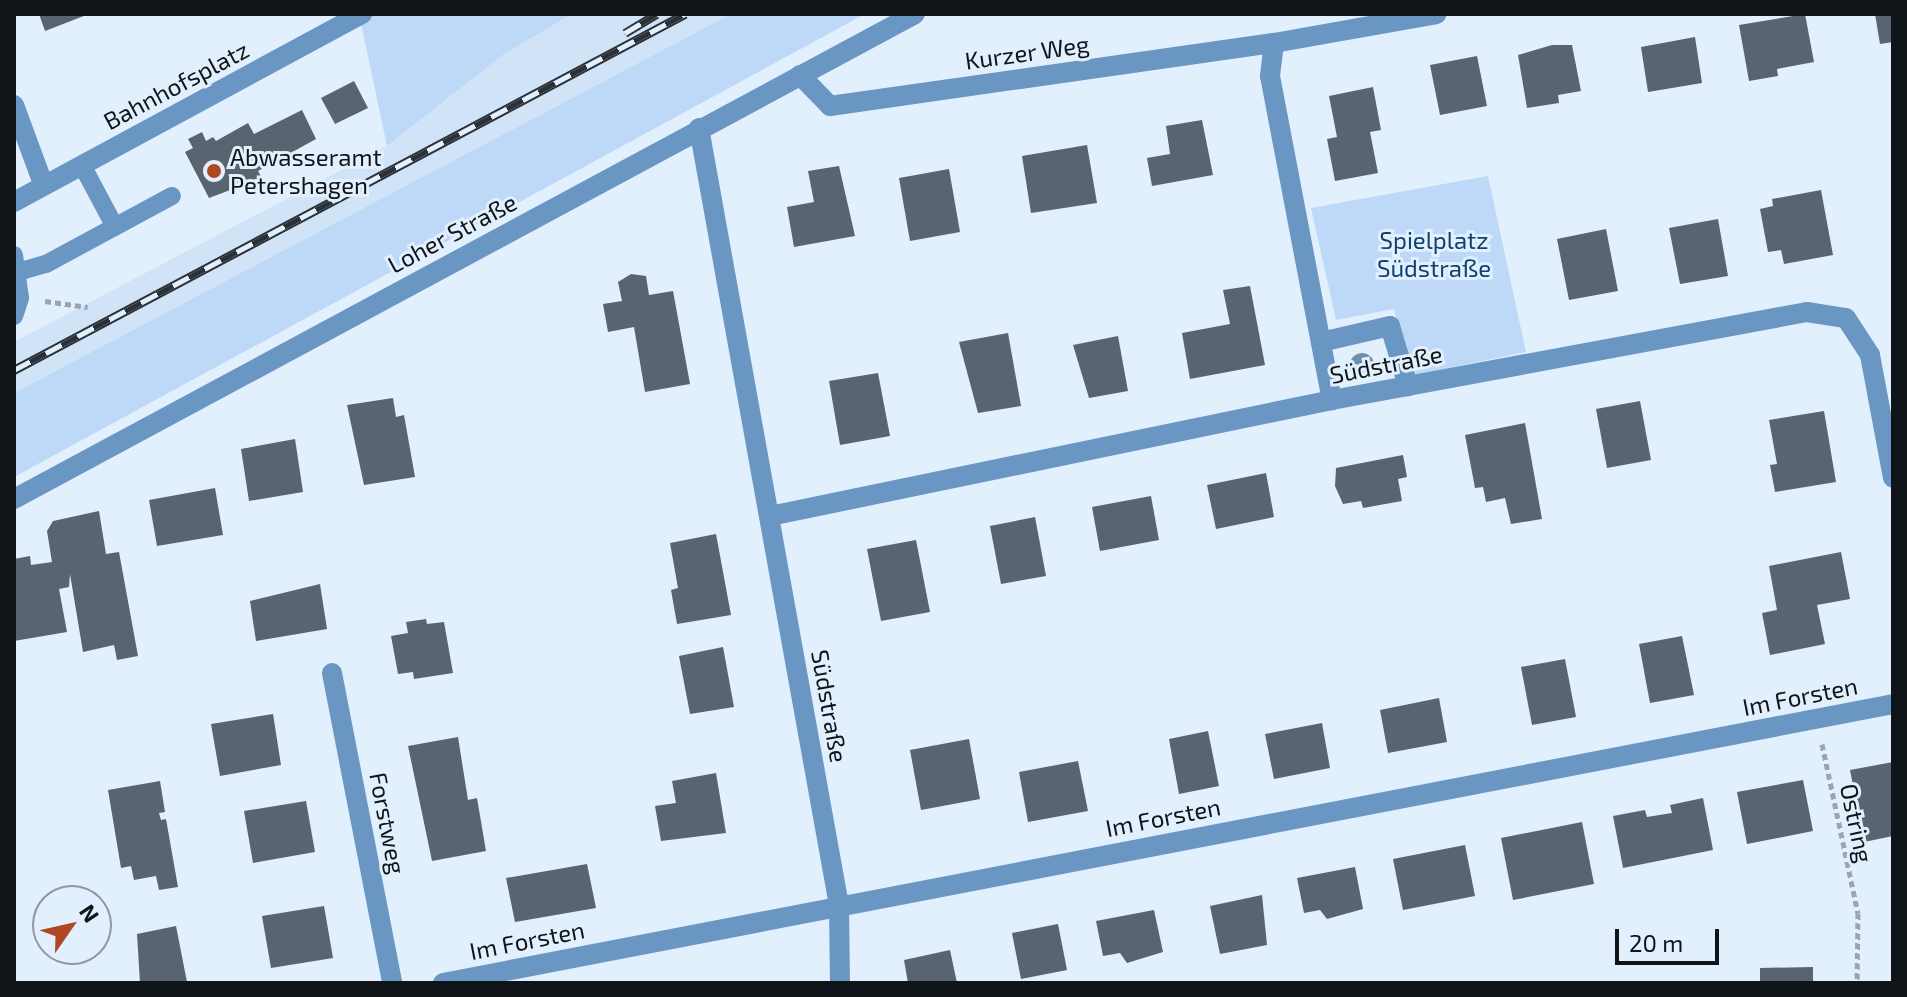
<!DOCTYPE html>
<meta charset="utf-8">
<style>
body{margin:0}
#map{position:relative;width:1907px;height:997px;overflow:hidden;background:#e2effd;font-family:"Exo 2",sans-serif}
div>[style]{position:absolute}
.built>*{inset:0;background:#d0e3f7}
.green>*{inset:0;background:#bdd9f7}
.building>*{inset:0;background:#596470}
.path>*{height:5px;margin-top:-2.5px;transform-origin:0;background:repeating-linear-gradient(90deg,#9ba5b0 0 6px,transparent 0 10px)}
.service>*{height:18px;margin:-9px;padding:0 9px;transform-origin:9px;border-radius:9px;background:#6a96c3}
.minor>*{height:20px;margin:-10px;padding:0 10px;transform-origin:10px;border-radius:10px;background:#6a96c3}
.tertiary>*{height:20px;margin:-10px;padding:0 10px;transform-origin:10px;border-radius:10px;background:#6a96c3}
.rail>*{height:9px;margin-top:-4.5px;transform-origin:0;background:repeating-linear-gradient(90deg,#e2effd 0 18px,#2b3137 0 36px);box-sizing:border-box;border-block:2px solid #2b3137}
.trees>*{width:24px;height:24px;margin:-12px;border-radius:50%;background:#6d8fae}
.dots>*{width:22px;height:22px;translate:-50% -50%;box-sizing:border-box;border:4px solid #e2effd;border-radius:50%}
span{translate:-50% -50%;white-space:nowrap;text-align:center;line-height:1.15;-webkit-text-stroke:6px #e2effd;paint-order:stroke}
.street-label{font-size:24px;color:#0f1419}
.poi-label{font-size:24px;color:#0f1419}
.left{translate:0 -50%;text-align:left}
.park-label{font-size:24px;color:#0e416d}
.frame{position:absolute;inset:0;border:16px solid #0f1419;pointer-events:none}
.north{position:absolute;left:32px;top:885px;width:80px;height:80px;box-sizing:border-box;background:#e2effd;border:2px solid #8e97a2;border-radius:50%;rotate:56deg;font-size:22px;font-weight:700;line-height:32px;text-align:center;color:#0f1419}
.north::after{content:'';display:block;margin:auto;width:28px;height:36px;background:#af4822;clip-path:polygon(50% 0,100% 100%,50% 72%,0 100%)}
.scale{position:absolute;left:1615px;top:929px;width:104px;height:36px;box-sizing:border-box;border:4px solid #0f1419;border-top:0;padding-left:10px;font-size:24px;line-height:28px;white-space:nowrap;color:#0f1419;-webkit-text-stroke:6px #e2effd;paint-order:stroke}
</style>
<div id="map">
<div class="built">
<i style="clip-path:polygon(572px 14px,731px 14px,14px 393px,14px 342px,387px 146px,504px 54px)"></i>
</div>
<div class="green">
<i style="clip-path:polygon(359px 14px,572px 14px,504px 54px,387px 146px)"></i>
<i style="clip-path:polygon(731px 14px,865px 14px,14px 477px,14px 393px)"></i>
<i style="clip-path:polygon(1488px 176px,1526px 352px,1410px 376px,1394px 309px,1336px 320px,1311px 208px)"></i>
</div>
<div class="building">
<i style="clip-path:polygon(39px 14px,89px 14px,45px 31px)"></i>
<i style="clip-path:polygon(1805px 14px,1814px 62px,1777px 69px,1778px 76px,1749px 81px,1739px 25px)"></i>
<i style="clip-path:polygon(1875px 14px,1893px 14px,1893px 42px,1880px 44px)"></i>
<i style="clip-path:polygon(1695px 37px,1702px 83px,1648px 92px,1641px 47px)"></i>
<i style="clip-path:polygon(1552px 45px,1572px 45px,1581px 91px,1558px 95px,1559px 103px,1527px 108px,1518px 55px)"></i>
<i style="clip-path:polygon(1477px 56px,1487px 106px,1440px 115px,1430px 65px)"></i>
<i style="clip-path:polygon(354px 81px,368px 108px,335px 124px,321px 98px)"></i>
<i style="clip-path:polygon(1373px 87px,1381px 130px,1370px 132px,1378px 173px,1335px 181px,1327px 139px,1337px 137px,1329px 96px)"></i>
<i style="clip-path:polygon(302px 110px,316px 139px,258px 171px,262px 178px,209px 198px,185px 152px,193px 148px,188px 139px,202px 132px,206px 141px,213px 137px,216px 141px,248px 123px,254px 134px)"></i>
<i style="clip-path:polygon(1202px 120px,1213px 175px,1152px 186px,1147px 158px,1170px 154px,1166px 126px)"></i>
<i style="clip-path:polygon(1087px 145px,1097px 203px,1031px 213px,1022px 156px)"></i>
<i style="clip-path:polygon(839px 166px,855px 236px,794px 247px,787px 207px,814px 202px,808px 171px)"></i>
<i style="clip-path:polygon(949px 169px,960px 232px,910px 241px,899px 178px)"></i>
<i style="clip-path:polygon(1821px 190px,1833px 255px,1784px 264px,1781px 250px,1768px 252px,1760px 209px,1773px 206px,1772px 199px)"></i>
<i style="clip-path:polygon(1718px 219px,1728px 276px,1680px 284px,1669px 228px)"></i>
<i style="clip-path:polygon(1606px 229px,1618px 291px,1569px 300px,1557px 239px)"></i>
<i style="clip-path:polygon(631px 274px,646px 276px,649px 295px,673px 291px,690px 384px,645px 392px,634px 327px,608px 332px,603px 304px,622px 301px,618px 282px)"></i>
<i style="clip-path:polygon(1250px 286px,1265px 365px,1190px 379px,1182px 333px,1230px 324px,1223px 290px)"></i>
<i style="clip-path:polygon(1008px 333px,1021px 406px,978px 413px,959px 342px)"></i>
<i style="clip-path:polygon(1118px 336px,1128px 391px,1089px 398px,1073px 345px)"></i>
<i style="clip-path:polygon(878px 373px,890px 436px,840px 445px,829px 381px)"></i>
<i style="clip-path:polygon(393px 398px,396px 417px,404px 415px,415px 477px,364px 485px,347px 405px)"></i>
<i style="clip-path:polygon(1640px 401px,1651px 460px,1607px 468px,1596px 409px)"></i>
<i style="clip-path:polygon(1824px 411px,1836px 482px,1775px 492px,1770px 465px,1777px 464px,1769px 420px)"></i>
<i style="clip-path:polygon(1525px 423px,1542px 519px,1511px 524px,1505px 498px,1486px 502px,1483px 487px,1475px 488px,1465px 435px)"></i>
<i style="clip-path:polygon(295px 439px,303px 492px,249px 501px,241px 449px)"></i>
<i style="clip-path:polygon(1403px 455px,1407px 477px,1398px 479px,1402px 501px,1363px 508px,1361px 501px,1343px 504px,1335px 486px,1336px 468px)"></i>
<i style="clip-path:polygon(1266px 473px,1274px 517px,1216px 529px,1207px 485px)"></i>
<i style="clip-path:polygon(215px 488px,223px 535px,157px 546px,149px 500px)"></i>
<i style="clip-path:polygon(1151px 496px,1159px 540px,1100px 551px,1092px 507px)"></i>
<i style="clip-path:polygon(99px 511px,106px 554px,119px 552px,138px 656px,117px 660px,114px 645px,83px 652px,70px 574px,69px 587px,59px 589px,67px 632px,14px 641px,14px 559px,30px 556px,31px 565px,52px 562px,47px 531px,53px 521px)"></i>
<i style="clip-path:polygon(1035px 517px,1046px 576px,1001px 584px,990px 526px)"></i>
<i style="clip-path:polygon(716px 534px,731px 615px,677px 624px,671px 590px,678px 588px,670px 543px)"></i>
<i style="clip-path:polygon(916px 540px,930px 612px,881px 621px,867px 549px)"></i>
<i style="clip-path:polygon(1841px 552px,1850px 599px,1817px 605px,1825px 644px,1770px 655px,1762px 613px,1777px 610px,1769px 566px)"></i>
<i style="clip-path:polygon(320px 584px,327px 629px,256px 641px,250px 601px)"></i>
<i style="clip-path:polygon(426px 619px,427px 624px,444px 622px,453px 673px,414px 679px,413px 672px,398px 674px,391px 636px,408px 633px,406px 622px)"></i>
<i style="clip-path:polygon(1682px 636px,1694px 695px,1650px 703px,1639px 644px)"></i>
<i style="clip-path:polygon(723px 647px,734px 707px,690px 714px,679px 656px)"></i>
<i style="clip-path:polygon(1565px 659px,1576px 717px,1532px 725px,1521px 667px)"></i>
<i style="clip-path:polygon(1439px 698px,1447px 742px,1388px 753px,1380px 710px)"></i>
<i style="clip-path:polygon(273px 714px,281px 765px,220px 776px,211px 724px)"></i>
<i style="clip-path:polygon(1322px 723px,1330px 768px,1274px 779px,1265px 734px)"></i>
<i style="clip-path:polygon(1208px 731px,1219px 786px,1179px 794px,1169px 739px)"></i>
<i style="clip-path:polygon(458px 737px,468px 800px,477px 798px,486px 851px,432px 861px,408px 746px)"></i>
<i style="clip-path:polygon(969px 739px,980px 799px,921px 810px,910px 750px)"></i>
<i style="clip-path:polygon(1078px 761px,1088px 811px,1028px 822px,1019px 772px)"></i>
<i style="clip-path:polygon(1893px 762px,1893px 836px,1864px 842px,1850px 770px)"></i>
<i style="clip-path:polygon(716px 773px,726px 833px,661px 841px,655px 806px,676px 803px,672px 781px)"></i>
<i style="clip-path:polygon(1803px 780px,1813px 831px,1747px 844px,1737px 792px)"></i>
<i style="clip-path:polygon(160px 781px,165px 812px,159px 813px,161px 820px,166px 819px,178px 887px,159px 890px,156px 876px,134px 880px,131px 866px,121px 868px,108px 790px)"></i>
<i style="clip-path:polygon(1703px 798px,1713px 850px,1623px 868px,1613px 816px,1645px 810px,1647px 817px,1672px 813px,1670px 805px)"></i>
<i style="clip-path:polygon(306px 801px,315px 852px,253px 863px,244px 811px)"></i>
<i style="clip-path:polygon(1582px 822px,1594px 884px,1513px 900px,1501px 838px)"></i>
<i style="clip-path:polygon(1465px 845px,1475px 896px,1403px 910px,1393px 859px)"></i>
<i style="clip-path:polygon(587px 864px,596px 908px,515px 922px,506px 878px)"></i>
<i style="clip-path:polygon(1355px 867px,1363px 909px,1327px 919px,1320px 910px,1304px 913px,1297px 878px)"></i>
<i style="clip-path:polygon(1262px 895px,1267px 945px,1220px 954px,1210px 906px)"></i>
<i style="clip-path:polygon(324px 906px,333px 958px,271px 968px,262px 916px)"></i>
<i style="clip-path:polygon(1154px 910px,1163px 952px,1127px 963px,1120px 953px,1103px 956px,1096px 921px)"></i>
<i style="clip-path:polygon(1058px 924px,1067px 970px,1021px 979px,1012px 933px)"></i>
<i style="clip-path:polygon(176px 926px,187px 982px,140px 983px,137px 934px)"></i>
<i style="clip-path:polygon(950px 950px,957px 983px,908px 983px,904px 960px)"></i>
<i style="clip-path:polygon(1813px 967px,1813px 983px,1760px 983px,1760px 968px)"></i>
</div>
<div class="path">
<i style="left:45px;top:301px;width:43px;rotate:7.9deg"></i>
<i style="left:1822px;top:744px;width:173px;rotate:78deg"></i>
<i style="left:1858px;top:913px;width:70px;rotate:90.8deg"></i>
</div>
<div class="service">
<i style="left:82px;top:165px;width:70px;rotate:62deg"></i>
<i style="left:14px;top:255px;width:43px;rotate:82.1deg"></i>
<i style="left:20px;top:298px;width:19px;rotate:108deg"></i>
<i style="left:14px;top:273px;width:33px;rotate:-16deg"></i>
<i style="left:46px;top:264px;width:143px;rotate:-28.4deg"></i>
</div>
<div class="minor">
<i style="left:1274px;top:43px;width:33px;rotate:97deg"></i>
<i style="left:1270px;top:76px;width:330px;rotate:79.2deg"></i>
<i style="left:800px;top:75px;width:43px;rotate:45.9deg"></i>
<i style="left:830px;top:106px;width:448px;rotate:-8.1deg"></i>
<i style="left:1274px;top:43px;width:165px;rotate:-10.1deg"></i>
<i style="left:14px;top:105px;width:86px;rotate:69.7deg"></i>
<i style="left:699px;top:128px;width:790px;rotate:79.79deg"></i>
<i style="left:839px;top:905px;width:78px;rotate:89.3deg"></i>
<i style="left:14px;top:202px;width:396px;rotate:-28.4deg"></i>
<i style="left:1321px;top:342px;width:71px;rotate:-13.1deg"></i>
<i style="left:1390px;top:326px;width:63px;rotate:73.3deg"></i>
<i style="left:770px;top:516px;width:574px;rotate:-11.66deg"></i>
<i style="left:1332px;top:400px;width:483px;rotate:-10.5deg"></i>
<i style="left:1807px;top:312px;width:39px;rotate:9deg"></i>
<i style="left:1846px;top:318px;width:44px;rotate:57deg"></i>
<i style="left:1870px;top:355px;width:125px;rotate:79.4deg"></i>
<i style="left:332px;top:673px;width:316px;rotate:79deg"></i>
<i style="left:443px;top:983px;width:1477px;rotate:-10.89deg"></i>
</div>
<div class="tertiary">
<i style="left:14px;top:499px;width:1023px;rotate:-28.29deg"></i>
</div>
<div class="rail">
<i style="left:625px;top:33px;width:37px;rotate:-31deg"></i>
<i style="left:14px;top:370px;width:760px;rotate:-27.95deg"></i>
</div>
<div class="trees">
<i style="left:1362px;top:365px"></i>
</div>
<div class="dots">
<i style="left:214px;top:171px;background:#af4822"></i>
</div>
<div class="street-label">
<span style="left:1027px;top:52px;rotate:-8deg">Kurzer Weg</span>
<span style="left:176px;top:85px;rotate:-28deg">Bahnhofsplatz</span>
<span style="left:452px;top:233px;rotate:-28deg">Loher Straße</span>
<span style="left:1386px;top:364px;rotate:-11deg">Südstraße</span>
<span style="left:1800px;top:696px;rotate:-11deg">Im Forsten</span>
<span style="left:830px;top:706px;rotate:80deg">Südstraße</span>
<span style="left:1163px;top:817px;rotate:-11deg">Im Forsten</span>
<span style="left:388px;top:823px;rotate:79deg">Forstweg</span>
<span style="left:1857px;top:823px;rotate:78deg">Ostring</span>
<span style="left:527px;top:940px;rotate:-11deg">Im Forsten</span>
</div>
<div class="poi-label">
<span class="left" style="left:230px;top:171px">Abwasseramt<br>Petershagen</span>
</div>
<div class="park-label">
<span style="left:1434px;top:254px">Spielplatz<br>Südstraße</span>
</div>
<div class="frame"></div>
<div class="north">N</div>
<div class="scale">20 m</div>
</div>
